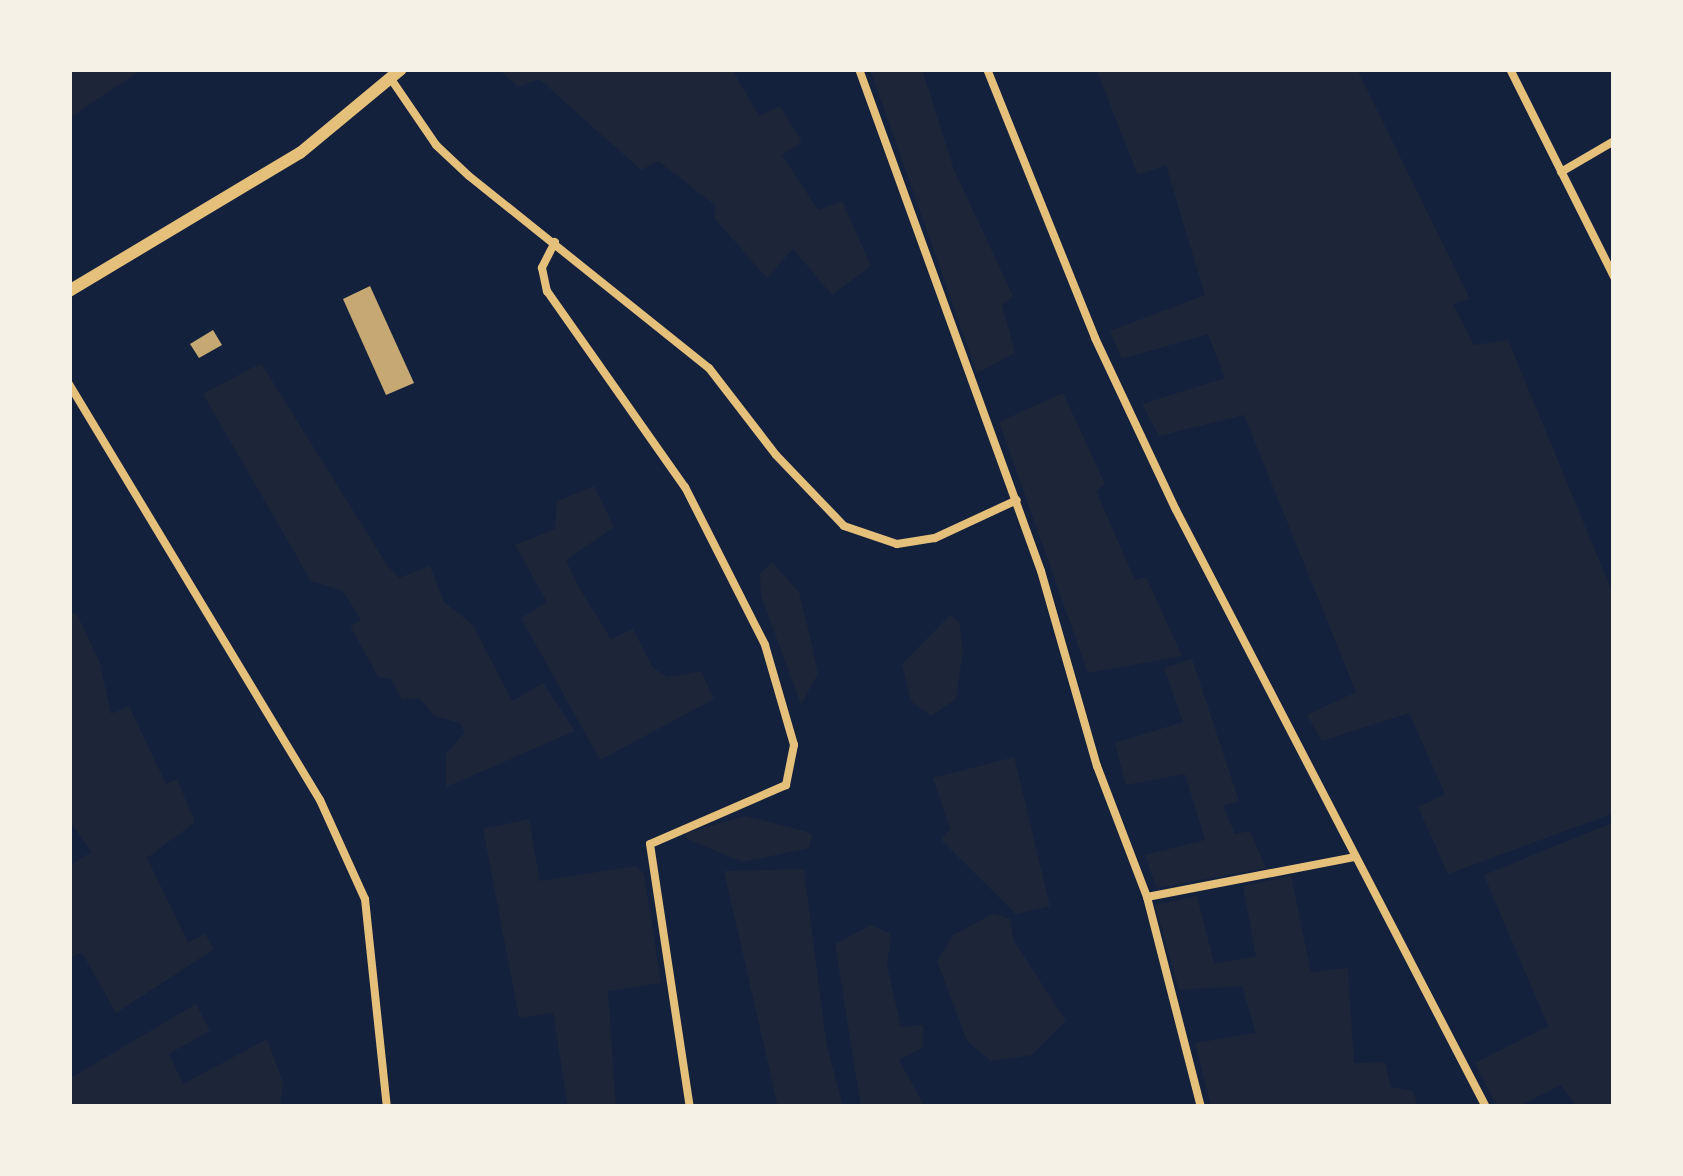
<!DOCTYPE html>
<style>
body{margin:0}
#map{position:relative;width:1683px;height:1176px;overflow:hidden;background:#14213d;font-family:"PT Sans Narrow",sans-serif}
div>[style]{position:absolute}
.green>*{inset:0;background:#1d2539}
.building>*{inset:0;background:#c6a872}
.minor>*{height:8px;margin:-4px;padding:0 4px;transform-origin:4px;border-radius:4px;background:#e5c07b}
.secondary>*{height:12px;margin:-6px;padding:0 6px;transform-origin:6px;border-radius:6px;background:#e5c07b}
span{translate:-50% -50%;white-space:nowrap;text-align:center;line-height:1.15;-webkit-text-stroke:9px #f6f1e7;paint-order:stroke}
.frame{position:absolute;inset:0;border:72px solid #f6f1e7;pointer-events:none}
</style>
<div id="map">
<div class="green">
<i style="clip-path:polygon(69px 69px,143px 69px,69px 118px)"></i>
<i style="clip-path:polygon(498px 69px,732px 69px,759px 116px,780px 106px,802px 142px,782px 155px,818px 210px,842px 201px,871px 266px,832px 295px,793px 249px,767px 278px,715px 219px,715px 205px,658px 161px,641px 170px,539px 79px,518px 87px)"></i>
<i style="clip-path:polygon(870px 69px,922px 69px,954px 170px,1013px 296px,1002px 305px,1015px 353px,977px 373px)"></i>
<i style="clip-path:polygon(1096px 69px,1357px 69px,1470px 299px,1453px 304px,1474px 345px,1508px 340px,1614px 596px,1614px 813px,1448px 874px,1418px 807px,1445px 794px,1409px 713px,1322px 741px,1307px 715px,1356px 692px,1244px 415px,1159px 436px,1142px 404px,1225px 378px,1208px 334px,1122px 359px,1110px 331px,1205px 295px,1166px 165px,1138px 175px)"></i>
<i style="clip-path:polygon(261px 363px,389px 568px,399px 578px,430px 566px,444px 602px,473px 625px,512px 701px,543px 683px,575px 731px,446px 787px,446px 754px,465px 732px,460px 723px,434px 716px,419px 698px,402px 700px,390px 678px,379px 678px,350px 626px,361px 620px,343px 591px,311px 581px,203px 394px)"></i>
<i style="clip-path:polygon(1063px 393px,1105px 484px,1096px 491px,1135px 580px,1146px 577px,1182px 656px,1088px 673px,999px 422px)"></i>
<i style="clip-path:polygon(594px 486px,614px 527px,566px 560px,577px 584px,611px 639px,633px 629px,653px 668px,668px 677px,701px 671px,714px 699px,600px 760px,521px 618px,547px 602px,515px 545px,555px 529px,557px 501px)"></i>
<i style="clip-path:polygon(772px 562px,799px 592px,813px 650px,818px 674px,801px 704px,761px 596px,760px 573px)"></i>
<i style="clip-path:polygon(69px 613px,77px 614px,100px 663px,111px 714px,129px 706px,166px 784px,177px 779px,195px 822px,147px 858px,188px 942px,205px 934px,214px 949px,116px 1013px,82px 953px,69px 958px,69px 866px,91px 852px,69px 820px)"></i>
<i style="clip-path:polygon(950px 615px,959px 621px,963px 650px,956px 699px,931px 716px,911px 701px,902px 664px)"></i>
<i style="clip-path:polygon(1192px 659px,1239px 801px,1223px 806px,1235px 834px,1250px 831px,1266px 868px,1157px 888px,1145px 855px,1205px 840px,1185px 774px,1126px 785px,1115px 743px,1183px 722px,1164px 668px)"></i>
<i style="clip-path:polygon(1014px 757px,1050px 906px,1016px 914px,941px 840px,950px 828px,933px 778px)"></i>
<i style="clip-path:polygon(745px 816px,804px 831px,812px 835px,809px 848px,743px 862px,687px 839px,686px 833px)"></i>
<i style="clip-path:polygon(529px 819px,540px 881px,636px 866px,644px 873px,661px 983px,608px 991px,616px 1107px,568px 1107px,553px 1013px,519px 1018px,483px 829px)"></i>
<i style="clip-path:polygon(1614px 822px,1614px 1107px,1577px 1107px,1561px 1085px,1517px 1107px,1497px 1107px,1475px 1063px,1548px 1026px,1484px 875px)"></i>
<i style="clip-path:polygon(804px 869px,826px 1041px,843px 1107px,778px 1107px,724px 871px)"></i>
<i style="clip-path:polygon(1291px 876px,1311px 972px,1348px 968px,1354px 1063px,1385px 1062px,1391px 1087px,1413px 1091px,1418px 1107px,1211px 1107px,1195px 1043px,1256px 1033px,1242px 986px,1179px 990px,1155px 905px,1197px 896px,1214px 963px,1256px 957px,1243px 886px)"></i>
<i style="clip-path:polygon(994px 913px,1010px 919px,1014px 941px,1066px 1021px,1032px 1055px,991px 1061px,967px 1041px,937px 961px,953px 935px)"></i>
<i style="clip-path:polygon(871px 925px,891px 934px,887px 966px,901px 1027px,923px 1025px,923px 1047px,899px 1060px,925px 1107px,861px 1107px,835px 944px)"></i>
<i style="clip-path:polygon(196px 1004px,210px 1031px,169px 1054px,183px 1084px,267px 1039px,283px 1083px,280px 1107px,69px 1107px,69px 1079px)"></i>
</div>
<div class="building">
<i style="clip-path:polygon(370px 286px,414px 383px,386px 395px,343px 299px)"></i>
<i style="clip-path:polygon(213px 330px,222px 345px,199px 358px,190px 344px)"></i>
</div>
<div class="minor">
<i style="left:859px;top:69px;width:534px;rotate:70.07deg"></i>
<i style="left:1041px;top:571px;width:203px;rotate:74deg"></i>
<i style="left:1097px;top:766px;width:140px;rotate:69.1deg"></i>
<i style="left:1147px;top:897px;width:217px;rotate:75.6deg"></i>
<i style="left:987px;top:69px;width:290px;rotate:68.1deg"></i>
<i style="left:1095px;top:338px;width:190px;rotate:64.8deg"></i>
<i style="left:1176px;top:510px;width:673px;rotate:62.56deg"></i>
<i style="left:1510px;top:69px;width:233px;rotate:63.4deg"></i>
<i style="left:391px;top:79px;width:80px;rotate:55.7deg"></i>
<i style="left:436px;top:145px;width:45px;rotate:43.2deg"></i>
<i style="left:469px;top:176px;width:307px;rotate:38.7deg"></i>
<i style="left:709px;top:368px;width:110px;rotate:52.4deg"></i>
<i style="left:776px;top:455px;width:98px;rotate:46.2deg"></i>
<i style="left:844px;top:526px;width:56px;rotate:18.8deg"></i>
<i style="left:897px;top:544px;width:38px;rotate:-9deg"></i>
<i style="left:935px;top:538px;width:90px;rotate:-24.9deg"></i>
<i style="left:1561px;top:172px;width:61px;rotate:-30.3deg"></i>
<i style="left:555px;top:242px;width:29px;rotate:117deg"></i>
<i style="left:542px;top:268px;width:24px;rotate:78deg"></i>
<i style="left:547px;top:291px;width:240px;rotate:54.9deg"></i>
<i style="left:685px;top:487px;width:177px;rotate:63.1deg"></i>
<i style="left:765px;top:645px;width:104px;rotate:73.8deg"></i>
<i style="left:794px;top:745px;width:41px;rotate:101.3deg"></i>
<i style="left:786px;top:785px;width:148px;rotate:156.5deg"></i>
<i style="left:650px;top:844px;width:266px;rotate:81.4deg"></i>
<i style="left:69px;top:384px;width:486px;rotate:58.9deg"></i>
<i style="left:320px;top:800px;width:109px;rotate:65.6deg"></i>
<i style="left:365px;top:899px;width:209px;rotate:84deg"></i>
<i style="left:1147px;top:897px;width:211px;rotate:-10.9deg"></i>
</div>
<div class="secondary">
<i style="left:69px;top:291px;width:269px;rotate:-30.9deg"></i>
<i style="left:300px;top:153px;width:131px;rotate:-39.7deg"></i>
</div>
<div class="frame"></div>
</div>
